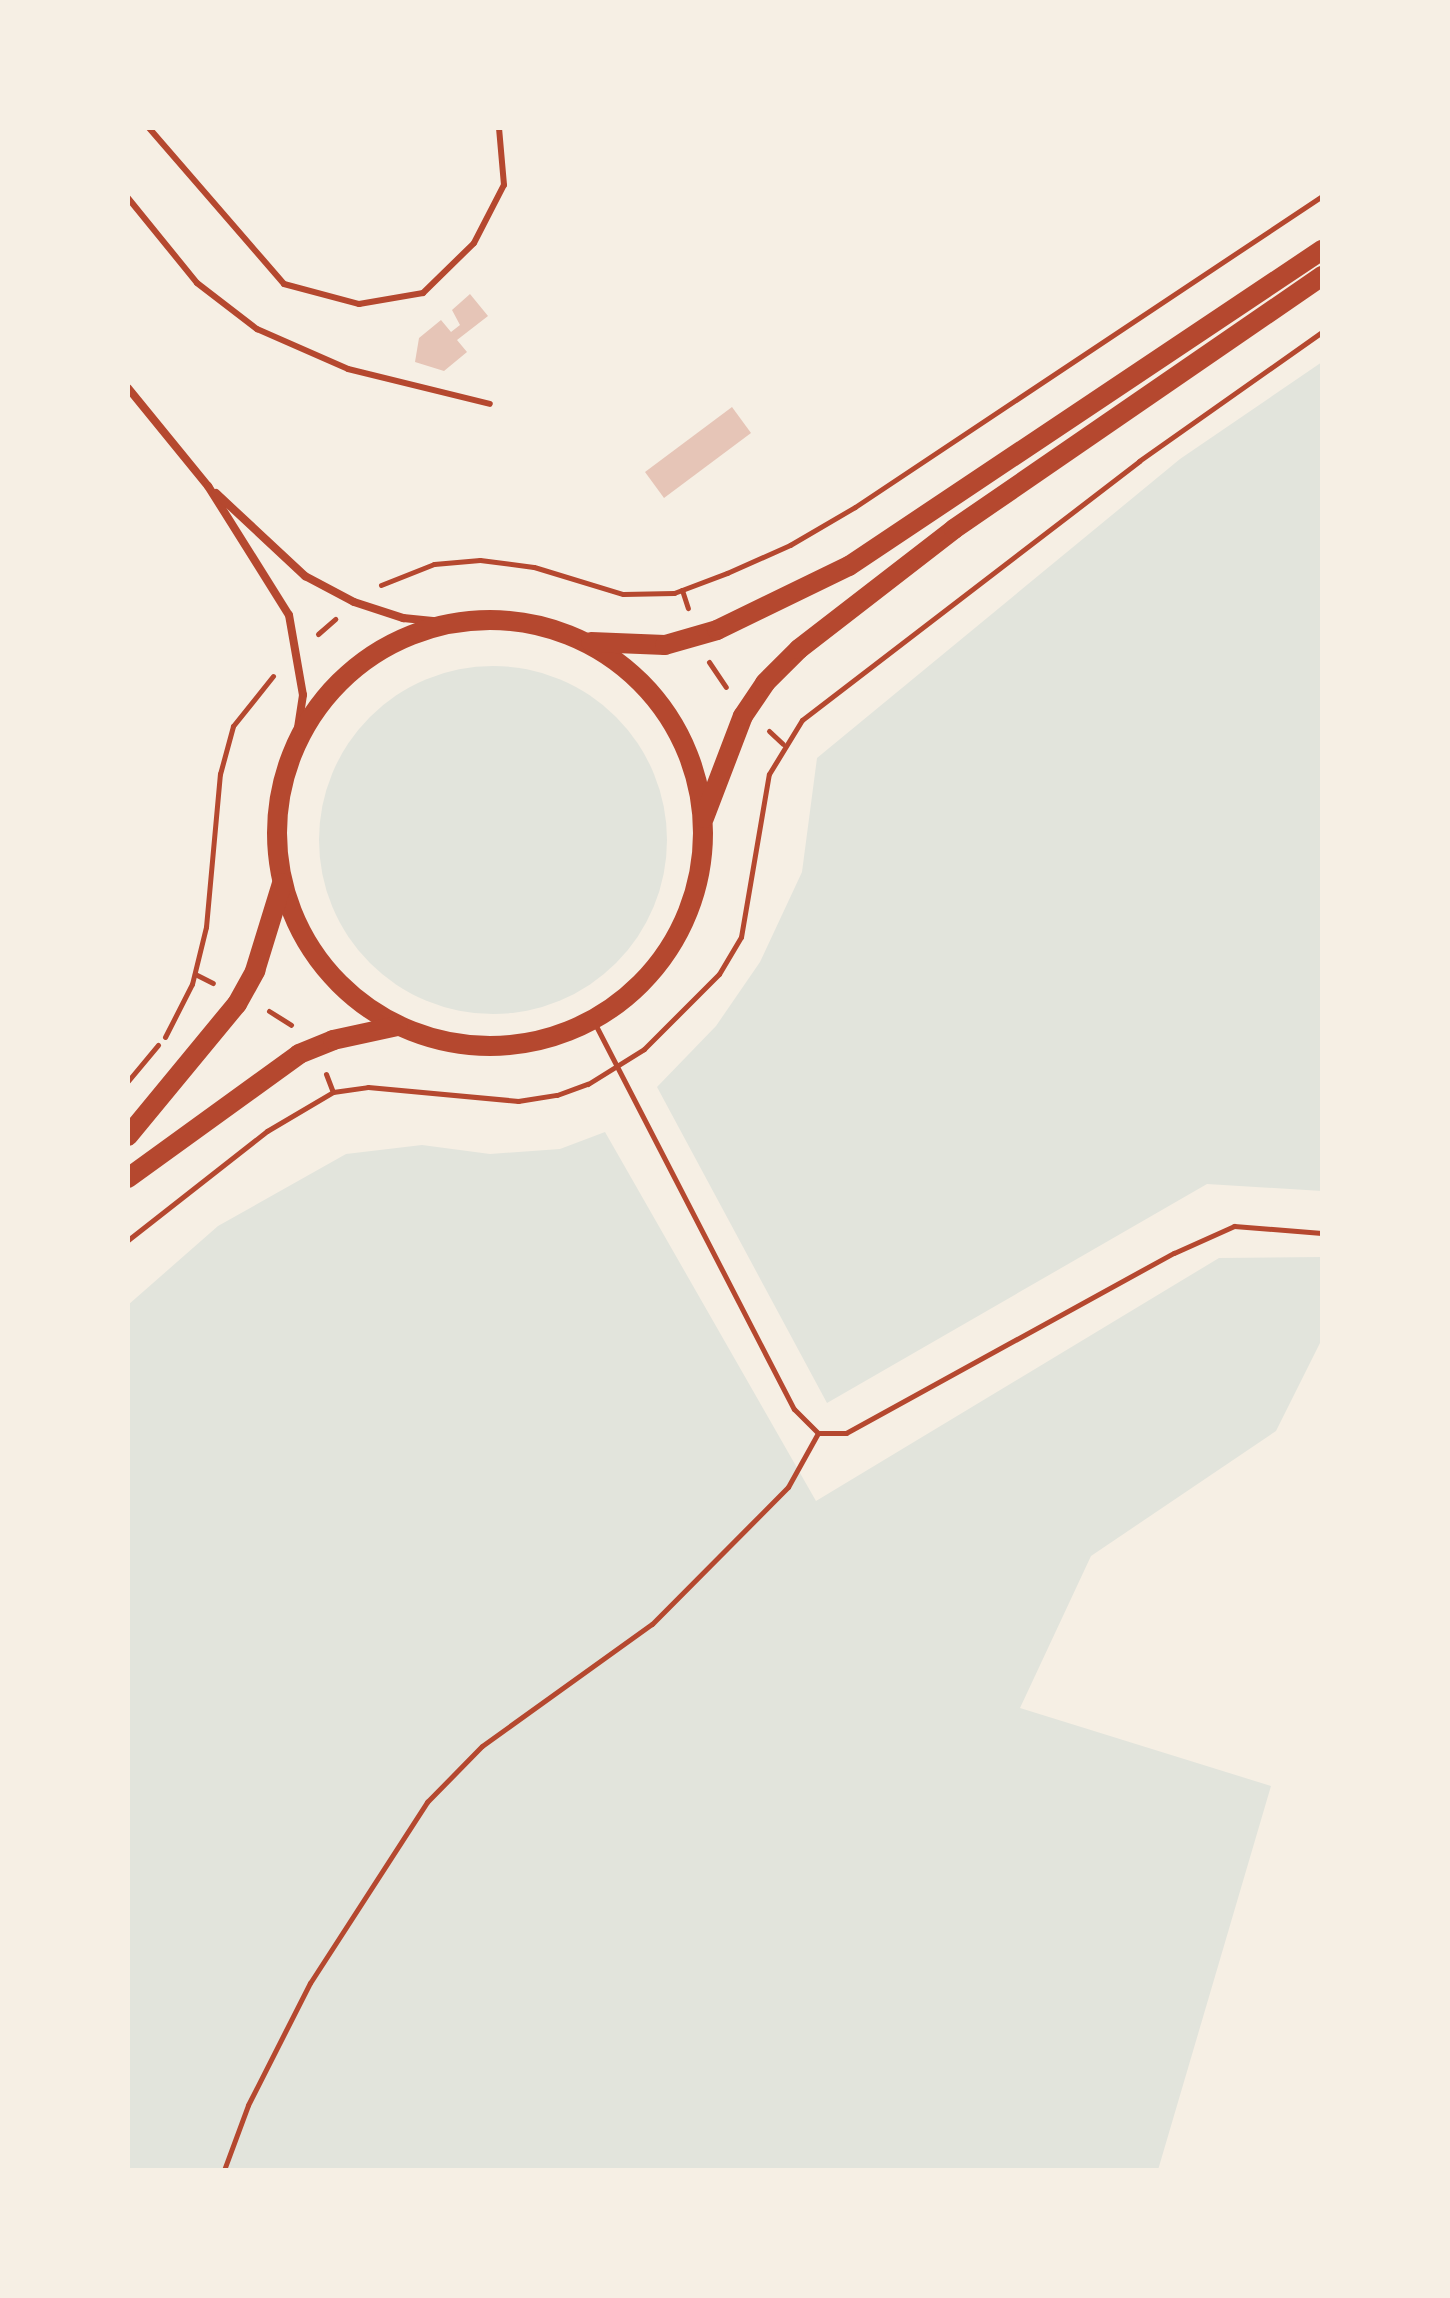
<!DOCTYPE html>
<style>
body{margin:0}
#map{position:relative;width:1450px;height:2298px;overflow:hidden;background:#f6efe4;font-family:Cabin,sans-serif}
div>[style]{position:absolute}
.green>*{inset:0;background:#e2e4dc}
.round{border-radius:50%}
.building>*{inset:0;background:#e6c5b7}
.path>*{height:5px;margin:-2.5px;padding:0 2.5px;transform-origin:2.5px;border-radius:2.5px;background:#b5482f}
.service>*{height:6px;margin:-3px;padding:0 3px;transform-origin:3px;border-radius:3px;background:#b5482f}
.minor>*{height:8px;margin:-4px;padding:0 4px;transform-origin:4px;border-radius:4px;background:#b5482f}
.primary>*{height:20px;margin:-10px;padding:0 10px;transform-origin:10px;border-radius:10px;background:#b5482f}
.primary>.ring{margin:-10px;padding:0;box-sizing:content-box;background:none;border:20px solid #b5482f;border-radius:50%}
span{translate:-50% -50%;white-space:nowrap;text-align:center;line-height:1.15;-webkit-text-stroke:8px #f6efe4;paint-order:stroke}
.frame{position:absolute;inset:0;border:130px solid #f6efe4;pointer-events:none}
</style>
<div id="map">
<div class="green">
<i style="clip-path:polygon(1322px 362px,1322px 1191px,1207px 1184px,827px 1403px,657px 1087px,716px 1026px,760px 962px,802px 872px,817px 758px,1180px 459px)"></i>
<i class="round" style="left:319px;top:666px;width:348px;height:348px"></i>
<i style="clip-path:polygon(605px 1132px,816px 1501px,1219px 1258px,1322px 1257px,1322px 1339px,1276px 1431px,1091px 1556px,1020px 1708px,1271px 1786px,1158px 2170px,128px 2170px,128px 1305px,218px 1226px,346px 1154px,422px 1145px,490px 1154px,560px 1149px)"></i>
</div>
<div class="building">
<i style="clip-path:polygon(470px 294px,488px 316px,457px 340px,467px 352px,444px 371px,415px 362px,419px 338px,441px 320px,451px 332px,460px 325px,452px 310px)"></i>
<i style="clip-path:polygon(732px 407px,751px 433px,664px 498px,645px 472px)"></i>
</div>
<div class="path">
<i style="left:381px;top:585px;width:57px;rotate:-21.6deg"></i>
<i style="left:434px;top:564px;width:46px;rotate:-5deg"></i>
<i style="left:480px;top:560px;width:54px;rotate:7.4deg"></i>
<i style="left:534px;top:567px;width:93px;rotate:16.9deg"></i>
<i style="left:623px;top:594px;width:51px;rotate:-1.1deg"></i>
<i style="left:674px;top:593px;width:57px;rotate:-20.7deg"></i>
<i style="left:727px;top:573px;width:69px;rotate:-24deg"></i>
<i style="left:790px;top:545px;width:75px;rotate:-30.3deg"></i>
<i style="left:855px;top:507px;width:561px;rotate:-33.66deg"></i>
<i style="left:682px;top:590px;width:19px;rotate:72deg"></i>
<i style="left:318px;top:634px;width:23px;rotate:-41deg"></i>
<i style="left:709px;top:662px;width:30px;rotate:56deg"></i>
<i style="left:769px;top:731px;width:19px;rotate:43deg"></i>
<i style="left:195px;top:974px;width:20px;rotate:27deg"></i>
<i style="left:269px;top:1011px;width:26px;rotate:32deg"></i>
<i style="left:593px;top:1020px;width:438px;rotate:62.7deg"></i>
<i style="left:794px;top:1409px;width:34px;rotate:45deg"></i>
<i style="left:818px;top:1433px;width:28px"></i>
<i style="left:846px;top:1433px;width:374px;rotate:-28.8deg"></i>
<i style="left:1174px;top:1253px;width:66px;rotate:-24.2deg"></i>
<i style="left:1234px;top:1226px;width:88px;rotate:4.5deg"></i>
<i style="left:165px;top:1037px;width:59px;rotate:-63deg"></i>
<i style="left:192px;top:984px;width:59px;rotate:-76.2deg"></i>
<i style="left:206px;top:927px;width:154px;rotate:-84.8deg"></i>
<i style="left:220px;top:774px;width:50px;rotate:-74.8deg"></i>
<i style="left:233px;top:726px;width:64px;rotate:-51.3deg"></i>
<i style="left:326px;top:1074px;width:19px;rotate:69deg"></i>
<i style="left:128px;top:1081px;width:47px;rotate:-50.2deg"></i>
<i style="left:128px;top:1240px;width:177px;rotate:-38.1deg"></i>
<i style="left:267px;top:1131px;width:77px;rotate:-30.6deg"></i>
<i style="left:333px;top:1092px;width:35px;rotate:-8deg"></i>
<i style="left:368px;top:1087px;width:151px;rotate:5.3deg"></i>
<i style="left:518px;top:1101px;width:39px;rotate:-9deg"></i>
<i style="left:557px;top:1095px;width:33px;rotate:-20deg"></i>
<i style="left:588px;top:1084px;width:66px;rotate:-32deg"></i>
<i style="left:644px;top:1049px;width:106px;rotate:-45deg"></i>
<i style="left:719px;top:974px;width:43px;rotate:-59.3deg"></i>
<i style="left:741px;top:937px;width:165px;rotate:-80.3deg"></i>
<i style="left:769px;top:774px;width:63px;rotate:-58.6deg"></i>
<i style="left:802px;top:720px;width:425px;rotate:-37.5deg"></i>
<i style="left:1139px;top:461px;width:224px;rotate:-35.2deg"></i>
<i style="left:224px;top:2170px;width:69px;rotate:-69.7deg"></i>
<i style="left:248px;top:2105px;width:137px;rotate:-63.1deg"></i>
<i style="left:310px;top:1983px;width:216px;rotate:-57.1deg"></i>
<i style="left:427px;top:1802px;width:78px;rotate:-45.5deg"></i>
<i style="left:482px;top:1746px;width:209px;rotate:-35.7deg"></i>
<i style="left:652px;top:1624px;width:193px;rotate:-45.2deg"></i>
<i style="left:788px;top:1487px;width:62px;rotate:-60.9deg"></i>
</div>
<div class="service">
<i style="left:149px;top:128px;width:206px;rotate:49.1deg"></i>
<i style="left:284px;top:284px;width:78px;rotate:14.9deg"></i>
<i style="left:359px;top:304px;width:65px;rotate:-9.8deg"></i>
<i style="left:423px;top:293px;width:71px;rotate:-44.4deg"></i>
<i style="left:474px;top:243px;width:65px;rotate:-62.7deg"></i>
<i style="left:504px;top:185px;width:57px;rotate:-95deg"></i>
<i style="left:128px;top:198px;width:109px;rotate:50.9deg"></i>
<i style="left:197px;top:283px;width:76px;rotate:37.5deg"></i>
<i style="left:257px;top:329px;width:99px;rotate:23.7deg"></i>
<i style="left:348px;top:369px;width:146px;rotate:13.8deg"></i>
</div>
<div class="minor">
<i style="left:128px;top:388px;width:127px;rotate:50.8deg"></i>
<i style="left:208px;top:486px;width:152px;rotate:57.9deg"></i>
<i style="left:289px;top:615px;width:81px;rotate:80.1deg"></i>
<i style="left:303px;top:695px;width:53px;rotate:98.7deg"></i>
<i style="left:216px;top:493px;width:122px;rotate:43deg"></i>
<i style="left:305px;top:576px;width:55px;rotate:28deg"></i>
<i style="left:354px;top:602px;width:52px;rotate:18.1deg"></i>
<i style="left:403px;top:618px;width:50px;rotate:5.7deg"></i>
</div>
<div class="primary">
<i class="ring" style="left:277px;top:620px;width:406px;height:406px"></i>
<i style="left:591px;top:642px;width:74px;rotate:2.3deg"></i>
<i style="left:665px;top:645px;width:54px;rotate:-16.1deg"></i>
<i style="left:717px;top:630px;width:147px;rotate:-25.9deg"></i>
<i style="left:849px;top:566px;width:569px;rotate:-33.75deg"></i>
<i style="left:704px;top:818px;width:109px;rotate:-69.1deg"></i>
<i style="left:743px;top:716px;width:40px;rotate:-56deg"></i>
<i style="left:765px;top:683px;width:48px;rotate:-45deg"></i>
<i style="left:799px;top:649px;width:196px;rotate:-37.7deg"></i>
<i style="left:954px;top:529px;width:447px;rotate:-34.5deg"></i>
<i style="left:128px;top:1136px;width:171px;rotate:-50.5deg"></i>
<i style="left:237px;top:1004px;width:38px;rotate:-61deg"></i>
<i style="left:255px;top:971px;width:92px;rotate:-72.9deg"></i>
<i style="left:128px;top:1178px;width:211px;rotate:-35.9deg"></i>
<i style="left:299px;top:1054px;width:37px;rotate:-22deg"></i>
<i style="left:333px;top:1040px;width:66px;rotate:-12.3deg"></i>
</div>
<div class="frame"></div>
</div>
